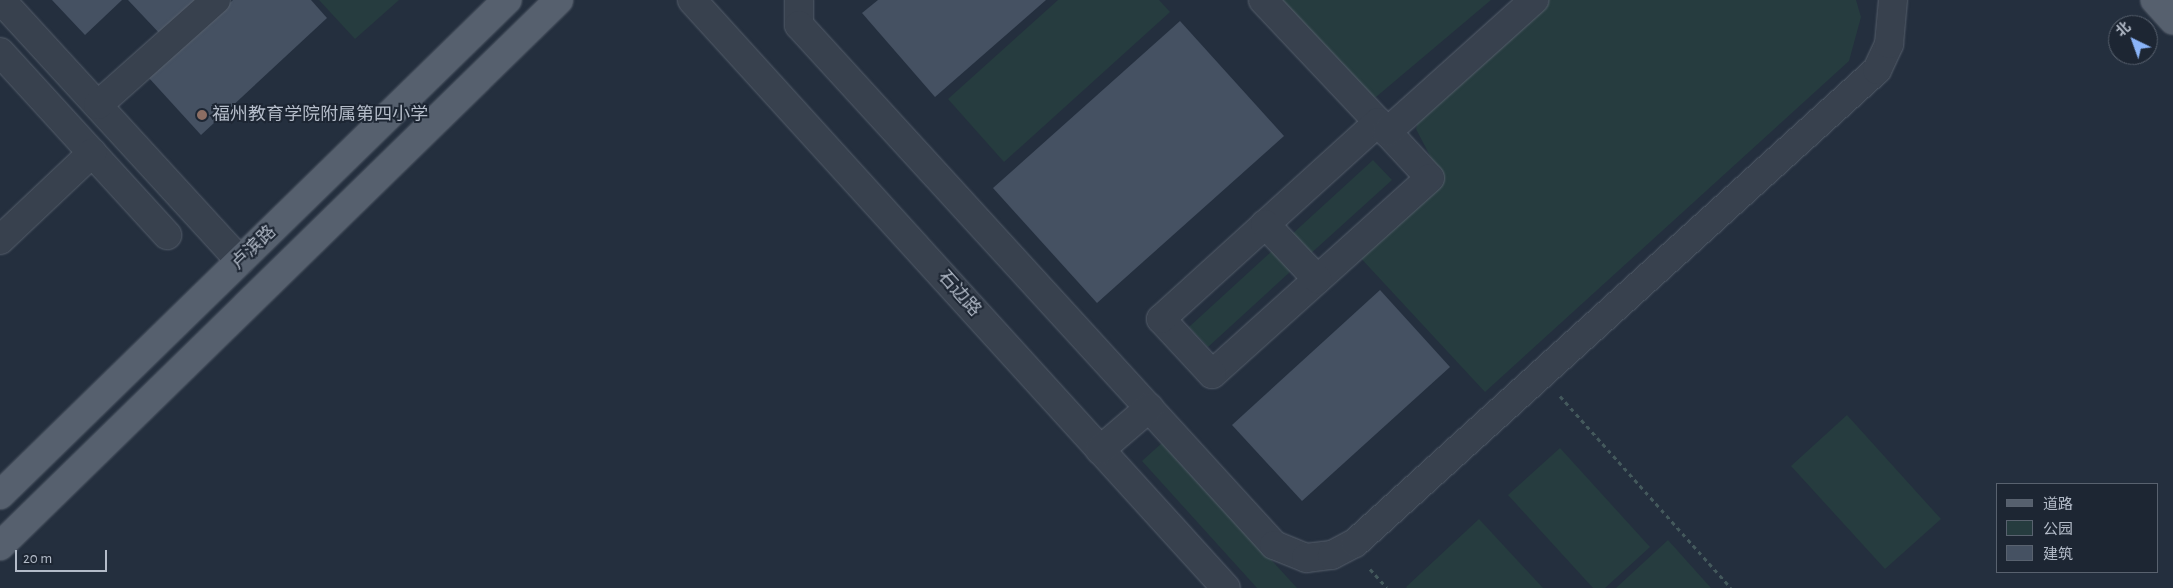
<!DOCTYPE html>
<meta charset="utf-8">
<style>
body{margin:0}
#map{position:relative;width:2173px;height:588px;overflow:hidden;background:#242f3e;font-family:"Alegreya Sans","Noto Sans SC",sans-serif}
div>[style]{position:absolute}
.green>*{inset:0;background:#263c3f}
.building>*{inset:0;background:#455162}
.path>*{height:3px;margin-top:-1.5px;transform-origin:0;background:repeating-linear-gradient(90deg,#44595c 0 4px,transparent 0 8px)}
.roads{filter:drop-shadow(0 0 1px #565f6c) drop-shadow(0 0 1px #565f6c)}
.minor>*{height:28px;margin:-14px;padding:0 14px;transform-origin:14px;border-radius:14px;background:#38414e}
.major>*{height:28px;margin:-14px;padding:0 14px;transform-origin:14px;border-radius:14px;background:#56606e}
.dots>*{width:14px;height:14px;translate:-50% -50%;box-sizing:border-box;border:2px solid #1d2633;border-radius:50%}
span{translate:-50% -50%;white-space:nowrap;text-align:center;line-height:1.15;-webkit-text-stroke:4px #1d2633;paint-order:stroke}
.poi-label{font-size:18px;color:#b4bcc9}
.left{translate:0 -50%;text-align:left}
.street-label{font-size:18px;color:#b4bcc9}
.legend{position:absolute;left:1996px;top:483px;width:162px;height:90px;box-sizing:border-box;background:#1d2633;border:1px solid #59626f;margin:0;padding:6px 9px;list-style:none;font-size:15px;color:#b4bcc9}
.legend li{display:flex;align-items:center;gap:10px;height:25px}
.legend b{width:25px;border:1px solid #59626f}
.north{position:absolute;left:2108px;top:15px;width:50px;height:50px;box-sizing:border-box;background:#1d2633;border:1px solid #59626f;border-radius:50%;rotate:318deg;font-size:14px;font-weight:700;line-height:20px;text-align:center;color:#b4bcc9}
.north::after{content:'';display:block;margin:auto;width:18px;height:22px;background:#8ab4f8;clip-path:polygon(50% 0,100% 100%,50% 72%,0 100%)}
.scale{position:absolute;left:15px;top:550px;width:92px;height:22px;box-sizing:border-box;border:2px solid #b4bcc9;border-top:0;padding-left:6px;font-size:15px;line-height:18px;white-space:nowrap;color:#b4bcc9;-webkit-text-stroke:4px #1d2633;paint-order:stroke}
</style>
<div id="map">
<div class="green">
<i style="clip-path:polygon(319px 0,399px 0,355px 39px)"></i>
<i style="clip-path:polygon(1058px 0,1159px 0,1170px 12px,1004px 162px,948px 99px)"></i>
<i style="clip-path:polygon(1275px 0,1491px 0,1376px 97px,1361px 95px)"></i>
<i style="clip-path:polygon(1548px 0,1856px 0,1861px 17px,1849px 61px,1485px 392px,1357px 254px,1440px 175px,1416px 129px,1419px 118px)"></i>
<i style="clip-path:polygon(1373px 160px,1392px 180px,1308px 256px,1290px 236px)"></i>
<i style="clip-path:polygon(1273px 250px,1291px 271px,1208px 347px,1189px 327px)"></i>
<i style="clip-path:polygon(1847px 415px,1941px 519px,1885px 569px,1791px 466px)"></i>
<i style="clip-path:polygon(1163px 442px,1297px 588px,1257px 588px,1142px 461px)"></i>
<i style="clip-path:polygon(1560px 448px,1650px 547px,1605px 588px,1593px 588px,1508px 495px)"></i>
<i style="clip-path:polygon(1479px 519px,1543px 588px,1407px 588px,1406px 587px)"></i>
<i style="clip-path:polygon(1668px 540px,1711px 588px,1616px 588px)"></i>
</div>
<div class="building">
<i style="clip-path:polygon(52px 0,122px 0,85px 35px)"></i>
<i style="clip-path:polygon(128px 0,201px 0,162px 36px)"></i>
<i style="clip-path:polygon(233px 0,311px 0,327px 18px,201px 135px,149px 78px)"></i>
<i style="clip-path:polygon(878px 0,1046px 0,935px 97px,862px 13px)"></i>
<i style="clip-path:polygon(1180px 21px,1284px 136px,1097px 303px,993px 188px)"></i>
<i style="clip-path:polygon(1380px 290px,1450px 367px,1302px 501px,1232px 425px)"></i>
</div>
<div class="path">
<i style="left:1560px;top:396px;width:257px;rotate:48.3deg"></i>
<i style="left:1370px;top:569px;width:25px;rotate:48deg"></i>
</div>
<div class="roads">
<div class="minor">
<i style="left:1px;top:0;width:354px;rotate:47.5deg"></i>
<i style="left:692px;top:0;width:794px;rotate:47.76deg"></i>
<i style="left:799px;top:0;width:25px;rotate:90deg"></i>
<i style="left:799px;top:25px;width:704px;rotate:47.59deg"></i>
<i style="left:1274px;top:545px;width:35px;rotate:22deg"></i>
<i style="left:1306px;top:558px;width:26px;rotate:-7deg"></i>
<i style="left:1332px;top:555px;width:26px;rotate:-28deg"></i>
<i style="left:1355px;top:543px;width:704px;rotate:-42.18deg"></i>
<i style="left:1877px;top:70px;width:29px;rotate:-65deg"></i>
<i style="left:1889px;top:44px;width:44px;rotate:-84.8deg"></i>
<i style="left:1263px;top:0;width:168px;rotate:46.7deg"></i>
<i style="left:1378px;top:122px;width:76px;rotate:47.1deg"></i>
<i style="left:1430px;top:178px;width:293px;rotate:138deg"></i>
<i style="left:1212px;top:374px;width:75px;rotate:-132.8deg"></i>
<i style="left:1161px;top:319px;width:293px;rotate:-42.2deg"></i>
<i style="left:0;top:52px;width:248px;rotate:47.6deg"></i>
<i style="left:98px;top:105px;width:158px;rotate:-41.7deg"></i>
<i style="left:1387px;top:132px;width:198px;rotate:-41.9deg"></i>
<i style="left:1265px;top:224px;width:76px;rotate:46.6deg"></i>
<i style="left:0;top:240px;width:127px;rotate:-43.4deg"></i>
<i style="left:1100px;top:450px;width:65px;rotate:-40.6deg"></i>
</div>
<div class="major">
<i style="left:2155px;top:0;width:27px;rotate:48deg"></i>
<i style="left:0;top:495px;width:709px;rotate:-44.31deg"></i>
<i style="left:0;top:546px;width:781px;rotate:-44.33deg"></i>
</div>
</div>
<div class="dots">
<i style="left:202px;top:115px;background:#8d6e63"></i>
</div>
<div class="poi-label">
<span class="left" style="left:212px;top:115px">福州教育学院附属第四小学</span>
</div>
<div class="street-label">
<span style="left:254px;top:248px;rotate:-44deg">卢滨路</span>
<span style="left:959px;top:294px;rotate:48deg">石边路</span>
</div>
<ul class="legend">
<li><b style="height:6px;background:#56606e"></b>道路</li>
<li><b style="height:14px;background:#263c3f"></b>公园</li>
<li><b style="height:14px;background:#455162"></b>建筑</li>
</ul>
<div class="north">北</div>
<div class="scale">20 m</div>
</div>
